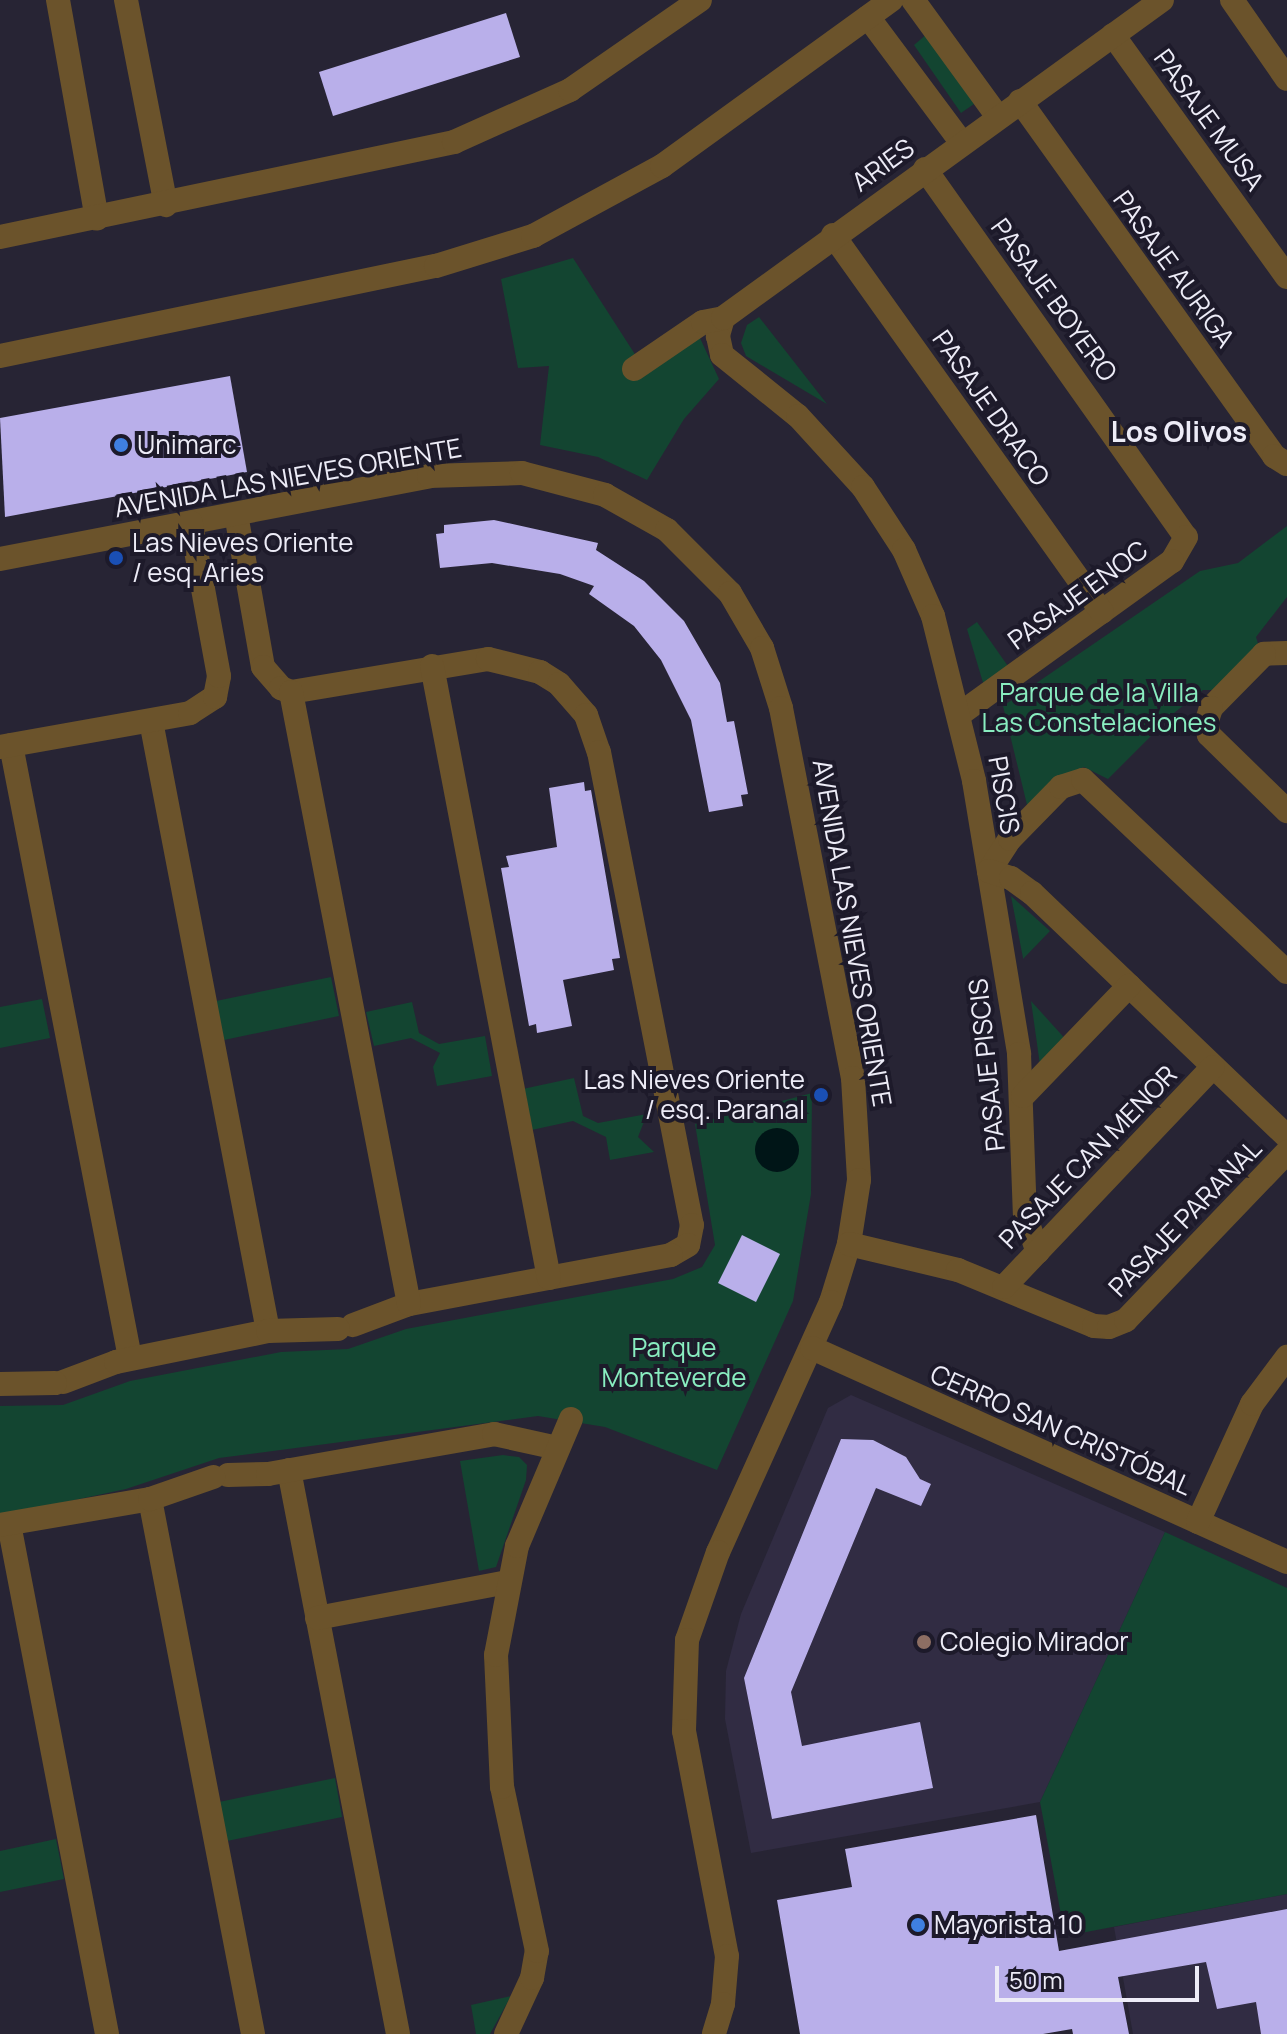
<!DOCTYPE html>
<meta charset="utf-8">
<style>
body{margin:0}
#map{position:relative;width:1287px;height:2034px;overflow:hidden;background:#272434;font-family:Manrope,sans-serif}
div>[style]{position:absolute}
.built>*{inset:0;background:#312c43}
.green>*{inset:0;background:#134531}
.water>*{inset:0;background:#001517}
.round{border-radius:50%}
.building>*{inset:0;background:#b9afea}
.minor>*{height:24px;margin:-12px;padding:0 12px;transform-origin:12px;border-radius:12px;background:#6b532b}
.dots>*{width:22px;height:22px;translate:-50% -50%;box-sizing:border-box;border:4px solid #1d1a2a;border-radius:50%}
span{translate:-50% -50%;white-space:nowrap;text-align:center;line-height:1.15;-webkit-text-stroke:8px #1d1a2a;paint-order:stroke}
.street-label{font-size:26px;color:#edecf7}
.poi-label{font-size:26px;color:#edecf7}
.left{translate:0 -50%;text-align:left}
.right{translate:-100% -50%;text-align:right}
.park-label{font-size:26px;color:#89edc0}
.neighbourhood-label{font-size:28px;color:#edecf7;font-weight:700}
.scale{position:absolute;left:995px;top:1966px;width:204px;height:36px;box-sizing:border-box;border:4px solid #edecf7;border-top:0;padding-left:10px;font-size:24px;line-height:28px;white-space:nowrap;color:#edecf7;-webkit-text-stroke:6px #1d1a2a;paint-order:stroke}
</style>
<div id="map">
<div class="built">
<i style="clip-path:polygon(851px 1395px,1165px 1532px,1040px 1802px,751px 1853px,725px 1719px,726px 1671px,741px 1614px,828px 1408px)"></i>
<i style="clip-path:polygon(1287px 1894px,1287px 2034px,1133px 2034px,1114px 1927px)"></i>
</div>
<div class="green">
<i style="clip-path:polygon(927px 34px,974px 104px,961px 113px,914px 45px)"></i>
<i style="clip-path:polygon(573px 258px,638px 359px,693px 323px,719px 379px,684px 419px,647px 480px,598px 457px,540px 445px,549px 366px,518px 368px,501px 279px)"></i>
<i style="clip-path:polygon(759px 317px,827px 404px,746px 356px,741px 343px,747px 325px)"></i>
<i style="clip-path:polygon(1287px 526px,1287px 597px,1256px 637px,1259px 647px,1214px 690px,1203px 690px,1174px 713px,1108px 779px,1084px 767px,1067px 774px,1029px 813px,1003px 706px,1200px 571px,1238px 563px)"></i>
<i style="clip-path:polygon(977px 622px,1010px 669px,984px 686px,967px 629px)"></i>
<i style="clip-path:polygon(1011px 896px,1050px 931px,1023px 959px,1023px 958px)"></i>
<i style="clip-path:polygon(331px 977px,339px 1016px,224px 1040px,216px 1001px)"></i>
<i style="clip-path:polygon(42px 999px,50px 1038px,0 1048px,0 1007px)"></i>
<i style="clip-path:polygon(1031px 1001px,1069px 1043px,1041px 1072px)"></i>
<i style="clip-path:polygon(412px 1002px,419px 1033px,439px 1044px,485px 1036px,492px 1076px,437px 1086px,433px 1067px,440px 1053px,411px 1038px,374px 1046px,366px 1012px)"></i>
<i style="clip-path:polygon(574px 1078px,583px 1116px,598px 1123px,647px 1114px,638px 1137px,654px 1152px,610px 1160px,606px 1137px,573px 1121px,527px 1131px,518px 1090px)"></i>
<i style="clip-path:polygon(812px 1093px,811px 1194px,793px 1301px,717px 1470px,605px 1427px,538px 1416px,219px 1458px,126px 1489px,0 1516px,0 1406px,63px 1405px,130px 1381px,281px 1352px,348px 1349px,406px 1329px,673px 1279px,702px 1267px,715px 1245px,695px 1124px)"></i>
<i style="clip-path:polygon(503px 1455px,519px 1457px,527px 1465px,526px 1480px,496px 1567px,479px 1571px,460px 1461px)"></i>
<i style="clip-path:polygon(1165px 1532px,1287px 1588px,1287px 1894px,1065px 1936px,1040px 1802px)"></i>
<i style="clip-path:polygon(335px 1778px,342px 1817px,227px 1841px,219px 1802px)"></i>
<i style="clip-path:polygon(56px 1839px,64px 1879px,0 1892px,0 1851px)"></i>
<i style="clip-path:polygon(511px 1996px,490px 2034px,476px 2034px,471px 2005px)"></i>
</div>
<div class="water">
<i class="round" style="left:755px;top:1128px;width:44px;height:44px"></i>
</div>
<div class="building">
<i style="clip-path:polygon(506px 13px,520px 57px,333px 116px,319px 72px)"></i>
<i style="clip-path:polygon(230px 376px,247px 472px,5px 517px,0 418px)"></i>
<i style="clip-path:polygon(494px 520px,598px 543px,596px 550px,644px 581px,684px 621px,720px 683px,727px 722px,734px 721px,748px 794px,741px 795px,743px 806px,709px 812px,691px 720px,661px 660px,634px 626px,589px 594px,594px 586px,560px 574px,492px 563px,440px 568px,436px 534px,444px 533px,444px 525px)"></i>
<i style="clip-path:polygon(584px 782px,585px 791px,591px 790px,620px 958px,612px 959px,614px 970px,563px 980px,572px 1026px,537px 1033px,536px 1024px,529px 1026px,501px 868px,509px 867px,506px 856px,557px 847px,549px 788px)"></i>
<i style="clip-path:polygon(742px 1235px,780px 1254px,756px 1302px,718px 1283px)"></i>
<i style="clip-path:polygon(841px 1439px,873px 1440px,906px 1457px,920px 1479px,931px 1484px,921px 1506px,876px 1488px,791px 1692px,802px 1746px,920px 1722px,933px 1788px,772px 1819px,744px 1678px)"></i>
<i style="clip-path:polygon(1036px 1815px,1059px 1951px,1287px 1909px,1287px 2034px,1261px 2034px,1256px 2002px,1217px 2009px,1206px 1962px,1118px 1977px,1129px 2034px,1073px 2034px,1072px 2029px,1043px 2034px,800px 2034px,777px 1900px,852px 1887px,845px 1849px)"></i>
</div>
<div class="minor">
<i style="left:58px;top:0;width:222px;rotate:79.9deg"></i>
<i style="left:126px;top:0;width:209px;rotate:79deg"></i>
<i style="left:913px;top:0;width:145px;rotate:54deg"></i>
<i style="left:1232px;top:0;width:96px;rotate:55.2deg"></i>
<i style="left:868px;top:17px;width:157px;rotate:53.3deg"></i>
<i style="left:1113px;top:35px;width:298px;rotate:54.3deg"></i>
<i style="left:1020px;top:101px;width:437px;rotate:54.4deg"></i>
<i style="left:1274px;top:456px;width:15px;rotate:32deg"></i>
<i style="left:925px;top:169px;width:451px;rotate:54.7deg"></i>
<i style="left:1186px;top:537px;width:28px;rotate:120deg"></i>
<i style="left:1172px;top:561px;width:261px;rotate:144.2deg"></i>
<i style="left:833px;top:235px;width:463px;rotate:54.5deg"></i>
<i style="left:0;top:237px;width:464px;rotate:-11.8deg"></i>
<i style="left:454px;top:142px;width:127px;rotate:-24.1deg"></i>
<i style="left:570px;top:90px;width:158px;rotate:-34.7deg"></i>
<i style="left:723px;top:318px;width:19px;rotate:106deg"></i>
<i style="left:718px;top:336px;width:19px;rotate:78deg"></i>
<i style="left:722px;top:355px;width:97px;rotate:38.8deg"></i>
<i style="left:798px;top:416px;width:96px;rotate:47.5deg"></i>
<i style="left:863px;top:487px;width:75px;rotate:56.9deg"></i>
<i style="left:904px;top:550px;width:72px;rotate:66.3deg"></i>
<i style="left:933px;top:616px;width:170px;rotate:76deg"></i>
<i style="left:974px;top:781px;width:277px;rotate:80.6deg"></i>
<i style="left:1019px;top:1054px;width:161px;rotate:87.9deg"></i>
<i style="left:1025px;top:1215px;width:39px;rotate:71deg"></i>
<i style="left:0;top:356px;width:445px;rotate:-11.7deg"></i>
<i style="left:436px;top:266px;width:102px;rotate:-17.2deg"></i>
<i style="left:533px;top:236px;width:147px;rotate:-28.5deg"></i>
<i style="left:662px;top:166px;width:283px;rotate:-35.9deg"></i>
<i style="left:634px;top:369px;width:83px;rotate:-34.3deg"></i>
<i style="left:703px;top:322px;width:20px;rotate:-11deg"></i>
<i style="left:723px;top:318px;width:542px;rotate:-35.92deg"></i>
<i style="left:236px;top:514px;width:155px;rotate:80deg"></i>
<i style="left:263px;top:667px;width:28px;rotate:49deg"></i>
<i style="left:281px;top:688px;width:11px;rotate:22deg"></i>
<i style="left:291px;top:692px;width:200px;rotate:-9.5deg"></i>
<i style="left:488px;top:659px;width:54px;rotate:14deg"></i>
<i style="left:540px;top:672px;width:22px;rotate:32deg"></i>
<i style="left:559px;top:684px;width:41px;rotate:48.9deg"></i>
<i style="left:586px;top:715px;width:39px;rotate:71deg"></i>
<i style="left:599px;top:752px;width:482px;rotate:78.9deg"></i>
<i style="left:692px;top:1225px;width:20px;rotate:101deg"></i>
<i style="left:688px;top:1245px;width:20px;rotate:150deg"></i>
<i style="left:671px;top:1255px;width:267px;rotate:169.4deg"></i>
<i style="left:409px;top:1304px;width:60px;rotate:159.4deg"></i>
<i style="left:0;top:559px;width:437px;rotate:-10.9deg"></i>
<i style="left:429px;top:476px;width:93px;rotate:-1.8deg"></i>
<i style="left:522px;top:473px;width:86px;rotate:14.8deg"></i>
<i style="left:605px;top:495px;width:71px;rotate:29.4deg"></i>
<i style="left:667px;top:530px;width:89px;rotate:45deg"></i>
<i style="left:730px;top:593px;width:64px;rotate:59.8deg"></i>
<i style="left:762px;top:648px;width:63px;rotate:72.4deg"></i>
<i style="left:781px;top:708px;width:377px;rotate:79deg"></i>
<i style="left:853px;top:1078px;width:102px;rotate:86.6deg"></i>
<i style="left:859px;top:1180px;width:65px;rotate:98.9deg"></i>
<i style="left:849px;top:1244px;width:61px;rotate:107.2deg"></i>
<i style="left:831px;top:1302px;width:274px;rotate:114.3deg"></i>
<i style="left:718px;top:1552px;width:93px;rotate:109.4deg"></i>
<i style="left:687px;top:1640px;width:91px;rotate:91.9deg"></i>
<i style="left:684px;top:1731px;width:229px;rotate:79.2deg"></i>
<i style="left:727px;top:1956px;width:48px;rotate:94.8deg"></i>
<i style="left:723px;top:2004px;width:31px;rotate:107deg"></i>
<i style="left:1287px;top:653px;width:23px;rotate:178deg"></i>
<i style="left:1264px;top:654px;width:76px;rotate:134.5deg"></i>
<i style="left:1211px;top:708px;width:16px;rotate:108deg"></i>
<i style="left:1206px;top:723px;width:12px;rotate:76deg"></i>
<i style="left:1209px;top:735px;width:109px;rotate:44.3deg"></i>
<i style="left:432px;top:666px;width:623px;rotate:79.18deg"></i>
<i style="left:291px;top:692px;width:623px;rotate:79.09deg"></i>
<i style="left:151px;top:721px;width:621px;rotate:79.14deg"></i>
<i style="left:11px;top:745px;width:624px;rotate:79.01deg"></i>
<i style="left:0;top:747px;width:193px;rotate:-10.1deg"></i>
<i style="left:190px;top:713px;width:30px;rotate:-33deg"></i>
<i style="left:215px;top:697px;width:21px;rotate:-79deg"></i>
<i style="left:219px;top:676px;width:156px;rotate:-100.4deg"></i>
<i style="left:989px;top:871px;width:38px;rotate:-57deg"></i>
<i style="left:1010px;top:839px;width:73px;rotate:-45.6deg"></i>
<i style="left:1061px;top:787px;width:23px;rotate:-18deg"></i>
<i style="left:1083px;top:780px;width:280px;rotate:43.3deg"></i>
<i style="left:989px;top:871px;width:23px;rotate:18deg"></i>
<i style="left:1011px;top:878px;width:26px;rotate:36deg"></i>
<i style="left:1032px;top:893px;width:353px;rotate:43.7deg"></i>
<i style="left:1023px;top:1096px;width:153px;rotate:-46.1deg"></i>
<i style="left:849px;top:1244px;width:112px;rotate:13.4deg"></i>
<i style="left:958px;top:1270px;width:147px;rotate:22.4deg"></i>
<i style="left:1094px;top:1326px;width:15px;rotate:4deg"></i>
<i style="left:1109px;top:1327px;width:18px;rotate:-22deg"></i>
<i style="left:1126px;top:1320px;width:233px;rotate:-46.2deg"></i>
<i style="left:1004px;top:1287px;width:303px;rotate:-46.5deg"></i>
<i style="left:812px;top:1348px;width:521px;rotate:24.25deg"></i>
<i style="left:63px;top:1382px;width:57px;rotate:-20.7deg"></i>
<i style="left:116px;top:1362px;width:155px;rotate:-11.5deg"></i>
<i style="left:268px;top:1331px;width:70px;rotate:-1.6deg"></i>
<i style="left:0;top:1384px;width:55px;rotate:-1deg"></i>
<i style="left:289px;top:1470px;width:574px;rotate:79.06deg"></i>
<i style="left:228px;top:1475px;width:40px;rotate:-1.4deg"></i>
<i style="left:268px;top:1474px;width:230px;rotate:-10deg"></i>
<i style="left:494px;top:1434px;width:65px;rotate:12.5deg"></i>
<i style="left:150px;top:1499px;width:545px;rotate:79.1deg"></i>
<i style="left:1198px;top:1522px;width:130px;rotate:-65.4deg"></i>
<i style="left:1252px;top:1404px;width:59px;rotate:-53.3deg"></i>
<i style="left:9px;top:1524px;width:519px;rotate:79.12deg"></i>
<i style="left:0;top:1525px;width:152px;rotate:-9.8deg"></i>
<i style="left:150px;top:1499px;width:67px;rotate:-19.2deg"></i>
<i style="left:317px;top:1618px;width:194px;rotate:-10.7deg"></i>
<i style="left:506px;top:2034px;width:62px;rotate:-65.1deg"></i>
<i style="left:532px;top:1978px;width:27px;rotate:-80deg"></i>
<i style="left:537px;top:1951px;width:168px;rotate:-102deg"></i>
<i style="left:502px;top:1787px;width:132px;rotate:-92.6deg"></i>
<i style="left:496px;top:1655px;width:111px;rotate:-79.1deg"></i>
<i style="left:517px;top:1546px;width:138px;rotate:-67deg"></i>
</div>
<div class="dots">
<i style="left:121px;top:445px;background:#3f7fe0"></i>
<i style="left:116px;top:558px;background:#1a4fb4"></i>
<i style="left:821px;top:1095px;background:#1a4fb4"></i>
<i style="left:924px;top:1642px;background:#8d6e63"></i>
<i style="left:918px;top:1925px;background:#3f7fe0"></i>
</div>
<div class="street-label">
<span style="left:1209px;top:120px;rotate:54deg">PASAJE MUSA</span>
<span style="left:883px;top:165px;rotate:-36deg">ARIES</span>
<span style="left:1174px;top:269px;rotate:54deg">PASAJE AURIGA</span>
<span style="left:1054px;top:300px;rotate:54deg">PASAJE BOYERO</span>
<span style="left:991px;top:408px;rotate:55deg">PASAJE DRACO</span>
<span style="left:288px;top:478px;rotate:-10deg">AVENIDA LAS NIEVES ORIENTE</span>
<span style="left:1078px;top:595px;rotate:-36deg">PASAJE ENOC</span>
<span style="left:1004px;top:795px;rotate:80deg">PISCIS</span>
<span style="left:852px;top:933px;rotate:80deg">AVENIDA LAS NIEVES ORIENTE</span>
<span style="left:987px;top:1065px;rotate:-96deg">PASAJE PISCIS</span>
<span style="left:1088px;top:1157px;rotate:-46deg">PASAJE CAN MENOR</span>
<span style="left:1185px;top:1218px;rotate:-46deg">PASAJE PARANAL</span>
<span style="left:1061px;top:1430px;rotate:24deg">CERRO SAN CRISTÓBAL</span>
</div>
<div class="poi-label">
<span class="left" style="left:137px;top:445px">Unimarc</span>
<span class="left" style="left:132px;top:558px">Las Nieves Oriente<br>/ esq. Aries</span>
<span class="right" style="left:805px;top:1095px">Las Nieves Oriente<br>/ esq. Paranal</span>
<span class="left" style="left:940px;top:1642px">Colegio Mirador</span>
<span class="left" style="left:934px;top:1925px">Mayorista 10</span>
</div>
<div class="park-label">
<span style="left:1099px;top:708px">Parque de la Villa<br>Las Constelaciones</span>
<span style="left:674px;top:1363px">Parque<br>Monteverde</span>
</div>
<div class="neighbourhood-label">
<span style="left:1179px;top:431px">Los Olivos</span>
</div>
<div class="scale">50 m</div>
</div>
